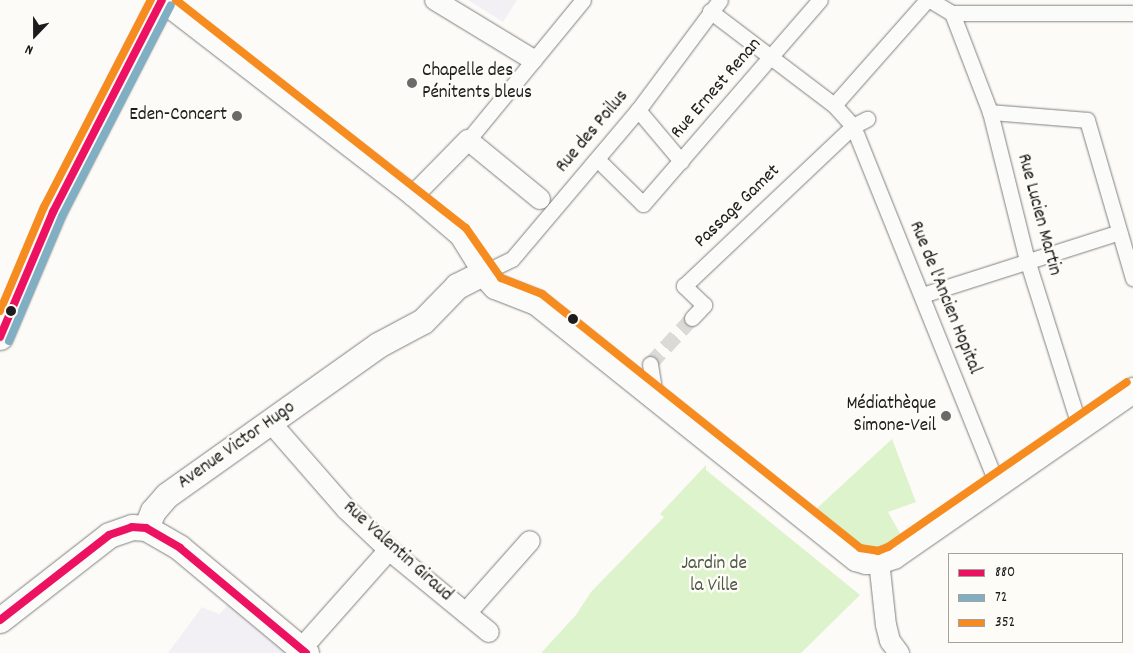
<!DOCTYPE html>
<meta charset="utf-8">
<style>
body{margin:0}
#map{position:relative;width:1133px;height:653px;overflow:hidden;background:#fcfbf8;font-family:Dekko,sans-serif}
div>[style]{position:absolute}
.built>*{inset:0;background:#f2f0f5}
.green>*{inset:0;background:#dcf3cc}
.pedestrian-tunnel>*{height:15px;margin-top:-7.5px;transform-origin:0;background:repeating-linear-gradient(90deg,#dadad7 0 15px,transparent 0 23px)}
.roads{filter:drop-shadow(0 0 1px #81807f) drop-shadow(0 0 1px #81807f)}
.pedestrian>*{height:15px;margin:-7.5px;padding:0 7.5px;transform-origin:7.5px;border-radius:7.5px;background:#fbfbf9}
.minor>*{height:20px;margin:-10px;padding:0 10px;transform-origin:10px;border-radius:10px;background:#fbfbf9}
.tertiary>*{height:25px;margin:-12.5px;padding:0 12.5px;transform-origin:12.5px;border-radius:12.5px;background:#fbfbf9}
.bus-1>*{height:8px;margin:-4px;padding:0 4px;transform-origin:4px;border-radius:4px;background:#ed1261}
.bus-2>*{height:8px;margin:-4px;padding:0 4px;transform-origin:4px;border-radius:4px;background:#80aec2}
.bus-3>*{height:8px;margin:-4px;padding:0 4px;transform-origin:4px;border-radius:4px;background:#f68b1f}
.dots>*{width:14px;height:14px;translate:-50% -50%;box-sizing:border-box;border:2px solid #fdfcf7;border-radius:50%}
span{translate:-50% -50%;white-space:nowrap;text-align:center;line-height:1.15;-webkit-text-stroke:5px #fdfcf7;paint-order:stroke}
.poi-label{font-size:19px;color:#1c1c1c}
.left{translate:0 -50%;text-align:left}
.right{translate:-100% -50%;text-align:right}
.street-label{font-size:19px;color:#1c1c1c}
.park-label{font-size:19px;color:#4e5a46}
.legend{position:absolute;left:948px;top:553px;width:175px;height:90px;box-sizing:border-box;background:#fdfcf7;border:1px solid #a3a29f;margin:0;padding:6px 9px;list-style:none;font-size:15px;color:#1c1c1c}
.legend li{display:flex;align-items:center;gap:10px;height:25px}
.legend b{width:25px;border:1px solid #a3a29f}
.north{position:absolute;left:10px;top:10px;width:50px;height:50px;-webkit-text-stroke:4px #fdfcf7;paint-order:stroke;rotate:202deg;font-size:14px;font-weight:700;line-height:20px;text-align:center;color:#1c1c1c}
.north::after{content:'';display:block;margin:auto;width:18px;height:22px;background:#1c1c1c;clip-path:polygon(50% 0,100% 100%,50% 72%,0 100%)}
</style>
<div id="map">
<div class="built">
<i style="clip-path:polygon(468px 0,517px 0,503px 22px)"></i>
<i style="clip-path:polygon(230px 603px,289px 653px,168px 653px,202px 607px,219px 614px)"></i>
</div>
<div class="green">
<i style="clip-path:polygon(892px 439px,916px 502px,888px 512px,901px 535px,889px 545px,874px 548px,859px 545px,815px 510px)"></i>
<i style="clip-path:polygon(706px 465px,706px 470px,860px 595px,801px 653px,541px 653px,576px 615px,591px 592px,664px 517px,660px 514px)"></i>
</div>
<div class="pedestrian-tunnel">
<i style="left:650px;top:364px;width:62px;rotate:-47.6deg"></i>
</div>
<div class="roads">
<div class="pedestrian">
<i style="left:930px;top:0;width:26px;rotate:31deg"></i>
<i style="left:710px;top:11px;width:156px;rotate:37.2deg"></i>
<i style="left:834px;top:105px;width:28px;rotate:48deg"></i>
<i style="left:853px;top:126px;width:387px;rotate:68.1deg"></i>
<i style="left:952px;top:13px;width:106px;rotate:69deg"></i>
<i style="left:990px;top:112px;width:153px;rotate:76deg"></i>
<i style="left:1027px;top:260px;width:176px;rotate:72.5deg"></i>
<i style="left:952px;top:13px;width:181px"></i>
<i style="left:834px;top:105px;width:140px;rotate:-48.5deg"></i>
<i style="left:638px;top:110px;width:67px;rotate:49.9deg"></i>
<i style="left:990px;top:112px;width:97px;rotate:4.7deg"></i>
<i style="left:1087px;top:120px;width:165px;rotate:73.8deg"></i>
<i style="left:468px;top:140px;width:181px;rotate:-50.6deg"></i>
<i style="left:598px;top:160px;width:63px;rotate:44.4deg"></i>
<i style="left:643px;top:204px;width:270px;rotate:-49.1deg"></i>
<i style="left:483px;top:273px;width:32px;rotate:-26deg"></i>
<i style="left:512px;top:259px;width:195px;rotate:-49.8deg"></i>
<i style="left:638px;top:110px;width:137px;rotate:-53.3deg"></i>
<i style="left:922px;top:295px;width:207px;rotate:-17.7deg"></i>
<i style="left:692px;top:318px;width:18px;rotate:-47deg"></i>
<i style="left:704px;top:305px;width:28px;rotate:-136deg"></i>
<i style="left:684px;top:286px;width:233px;rotate:-43.4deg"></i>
<i style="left:853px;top:126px;width:16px;rotate:-27deg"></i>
<i style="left:650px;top:364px;width:33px;rotate:81deg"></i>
</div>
<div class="minor">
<i style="left:435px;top:0;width:114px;rotate:31.3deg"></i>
<i style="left:161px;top:1px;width:319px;rotate:37.7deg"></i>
<i style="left:413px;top:196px;width:62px;rotate:40.4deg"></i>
<i style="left:460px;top:236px;width:44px;rotate:58.1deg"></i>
<i style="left:413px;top:196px;width:78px;rotate:-45.5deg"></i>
<i style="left:468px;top:140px;width:93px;rotate:39.3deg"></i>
<i style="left:271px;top:423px;width:114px;rotate:48.9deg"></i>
<i style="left:346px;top:509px;width:59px;rotate:43.6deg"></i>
<i style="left:389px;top:550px;width:129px;rotate:39.4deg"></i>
<i style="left:879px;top:561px;width:64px;rotate:83.8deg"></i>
<i style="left:886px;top:625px;width:16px;rotate:76deg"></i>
<i style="left:890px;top:641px;width:15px;rotate:53deg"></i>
<i style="left:466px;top:613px;width:96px;rotate:-48.4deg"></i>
<i style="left:301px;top:649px;width:132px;rotate:-48.4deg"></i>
</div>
<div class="tertiary">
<i style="left:0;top:337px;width:136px;rotate:-67deg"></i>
<i style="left:53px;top:212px;width:238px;rotate:-62.8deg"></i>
<i style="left:146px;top:528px;width:18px;rotate:-68deg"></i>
<i style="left:153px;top:511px;width:21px;rotate:-49deg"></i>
<i style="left:167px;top:495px;width:259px;rotate:-35.4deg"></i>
<i style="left:378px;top:345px;width:51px;rotate:-28.1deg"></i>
<i style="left:423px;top:321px;width:49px;rotate:-45.8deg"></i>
<i style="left:457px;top:286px;width:29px;rotate:-27deg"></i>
<i style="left:483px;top:273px;width:18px;rotate:47deg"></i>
<i style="left:495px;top:286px;width:44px;rotate:21.3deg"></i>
<i style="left:536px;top:302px;width:410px;rotate:38.7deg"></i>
<i style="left:856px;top:558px;width:10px;rotate:17deg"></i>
<i style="left:866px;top:561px;width:13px"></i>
<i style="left:879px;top:561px;width:15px;rotate:-20deg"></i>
<i style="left:893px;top:556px;width:292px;rotate:-34.7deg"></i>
<i style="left:0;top:620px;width:138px;rotate:-37.9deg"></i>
<i style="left:109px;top:535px;width:24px;rotate:-19deg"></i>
<i style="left:132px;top:527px;width:14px;rotate:4deg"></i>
<i style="left:146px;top:528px;width:39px;rotate:30deg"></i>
<i style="left:180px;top:548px;width:164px;rotate:39.8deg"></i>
</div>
</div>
<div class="bus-1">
<i style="left:0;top:337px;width:136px;rotate:-67deg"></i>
<i style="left:53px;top:212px;width:238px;rotate:-62.8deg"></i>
<i style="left:0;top:620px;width:138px;rotate:-37.9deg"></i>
<i style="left:109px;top:535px;width:24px;rotate:-19deg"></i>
<i style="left:132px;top:527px;width:14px;rotate:4deg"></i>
<i style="left:146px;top:528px;width:39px;rotate:30deg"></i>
<i style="left:180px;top:548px;width:164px;rotate:39.8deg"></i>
</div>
<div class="bus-2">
<i style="left:9px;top:341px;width:136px;rotate:-67deg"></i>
<i style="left:62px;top:216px;width:237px;rotate:-62.7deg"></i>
</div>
<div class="bus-3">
<i style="left:176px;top:0;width:369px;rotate:38.2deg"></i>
<i style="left:466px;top:228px;width:61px;rotate:55deg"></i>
<i style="left:501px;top:278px;width:44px;rotate:21.3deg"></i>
<i style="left:542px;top:294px;width:407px;rotate:38.6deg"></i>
<i style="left:860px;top:548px;width:18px;rotate:9deg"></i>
<i style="left:878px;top:551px;width:11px;rotate:-22deg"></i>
<i style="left:888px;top:547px;width:290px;rotate:-34.6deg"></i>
<i style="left:0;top:311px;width:113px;rotate:-67.1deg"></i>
<i style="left:44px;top:207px;width:233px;rotate:-62.7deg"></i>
</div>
<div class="dots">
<i style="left:412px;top:83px;background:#6a6a69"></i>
<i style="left:237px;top:116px;background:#6a6a69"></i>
<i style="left:11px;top:311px;background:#1c1c1c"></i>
<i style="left:573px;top:319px;background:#1c1c1c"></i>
<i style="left:946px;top:416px;background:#6a6a69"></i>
</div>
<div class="poi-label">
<span class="left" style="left:422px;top:83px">Chapelle des<br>Pénitents bleus</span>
<span class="right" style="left:227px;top:116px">Eden-Concert</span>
<span class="right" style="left:936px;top:416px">Médiathèque<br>Simone-Veil</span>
</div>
<div class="street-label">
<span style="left:717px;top:89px;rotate:-49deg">Rue Ernest Renan</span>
<span style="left:593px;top:132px;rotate:-50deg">Rue des Poilus</span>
<span style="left:738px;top:207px;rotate:-44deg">Passage Gamet</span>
<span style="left:1038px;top:215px;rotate:75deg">Rue Lucien Martin</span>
<span style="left:944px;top:298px;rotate:68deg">Rue de l'Ancien Hopital</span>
<span style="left:237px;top:446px;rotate:-35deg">Avenue Victor Hugo</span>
<span style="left:397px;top:552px;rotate:42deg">Rue Valentin Giraud</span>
</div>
<div class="park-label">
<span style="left:714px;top:576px">Jardin de<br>la Ville</span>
</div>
<ul class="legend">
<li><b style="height:6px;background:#ed1261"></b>880</li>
<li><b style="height:6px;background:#80aec2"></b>72</li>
<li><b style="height:6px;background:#f68b1f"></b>352</li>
</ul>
<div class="north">N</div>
</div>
